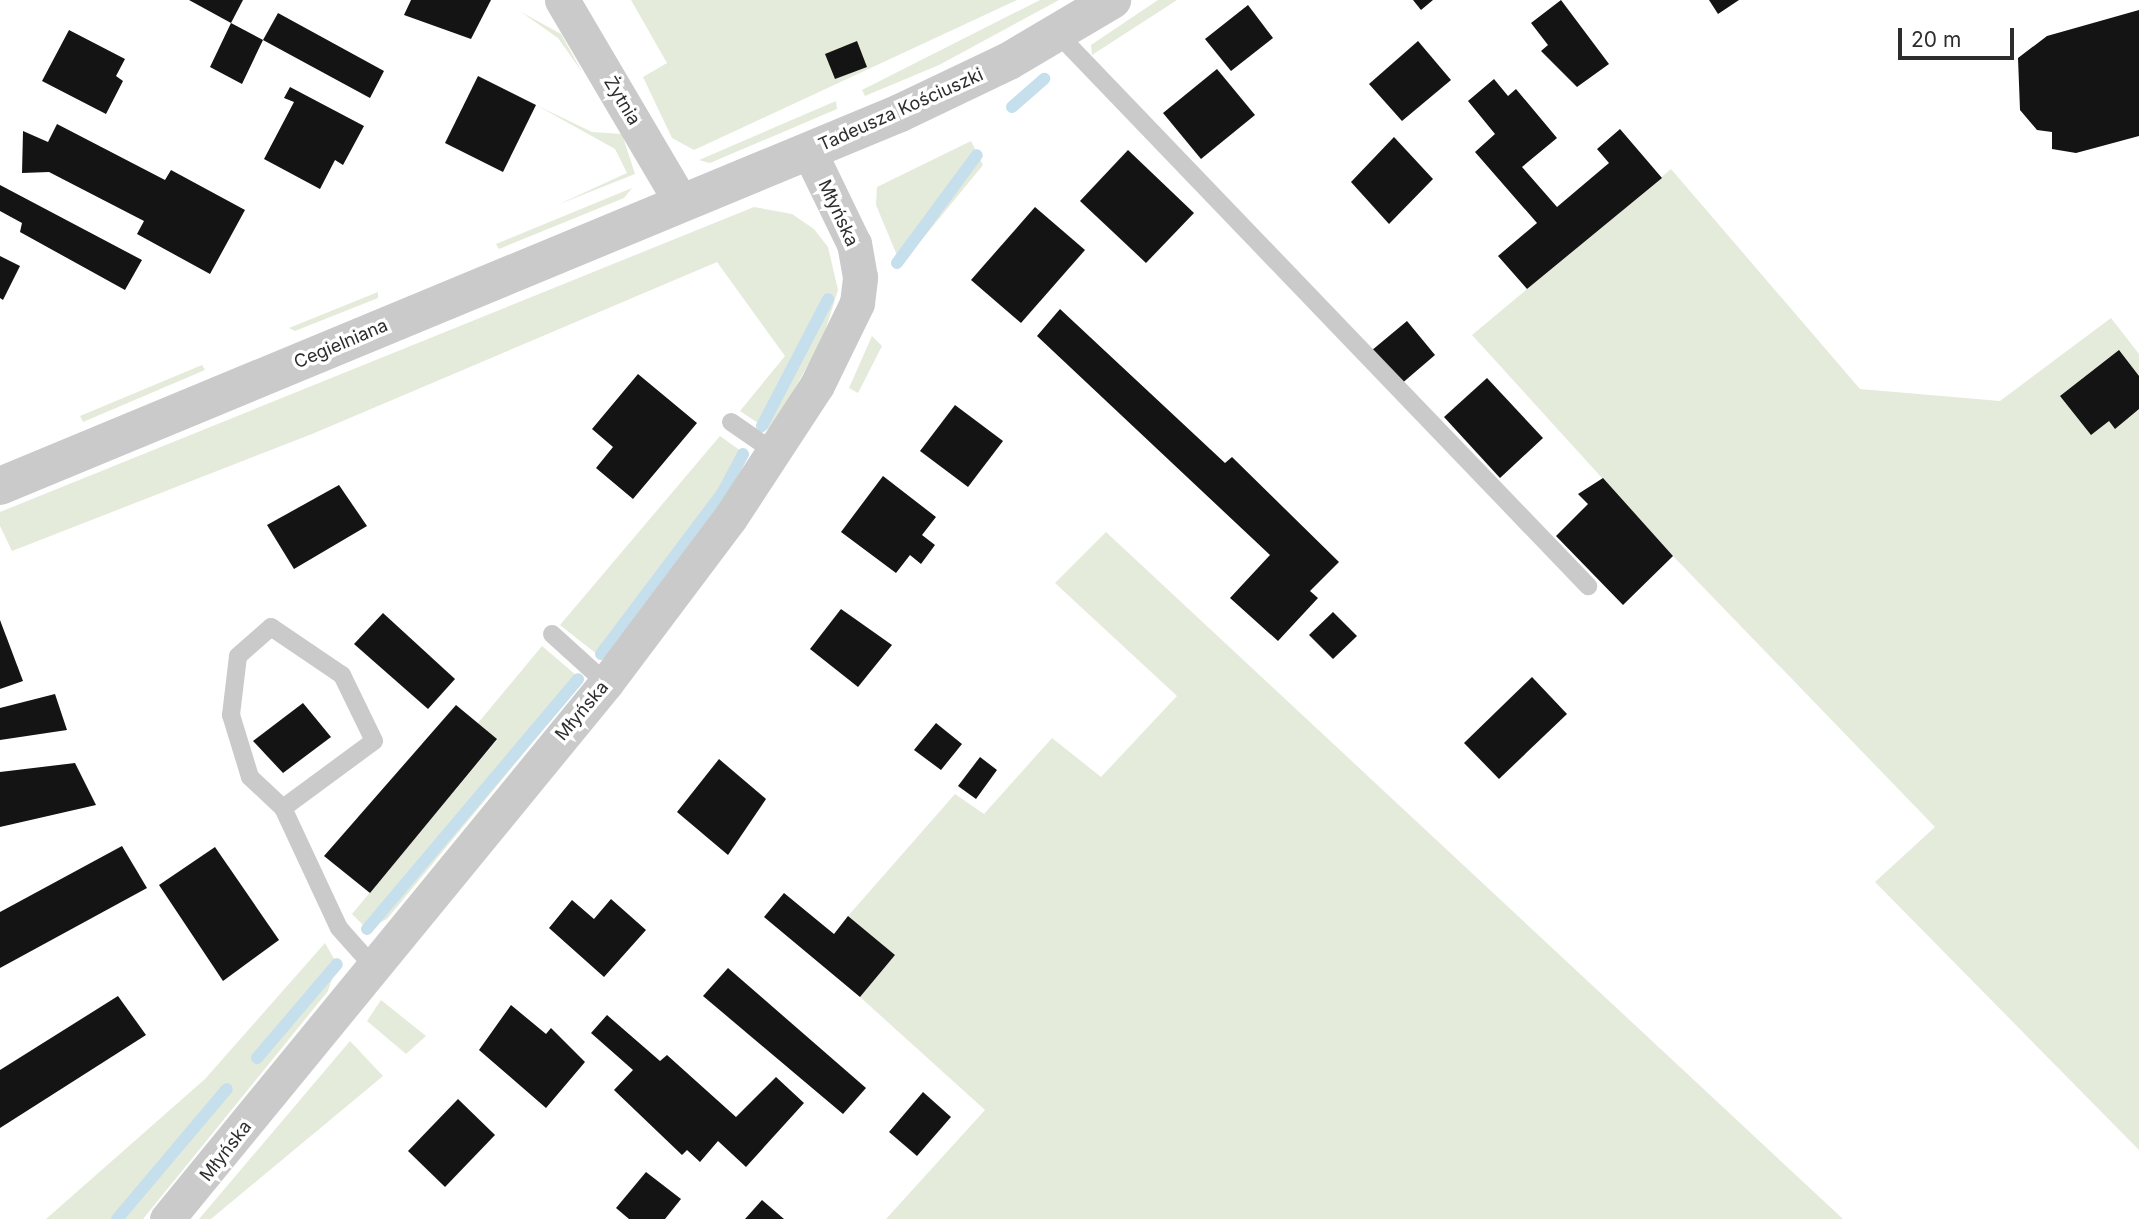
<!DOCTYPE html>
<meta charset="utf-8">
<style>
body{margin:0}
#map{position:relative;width:2139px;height:1219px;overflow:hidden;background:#fff;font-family:Inter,sans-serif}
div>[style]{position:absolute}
.green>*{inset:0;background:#e4ebda}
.stream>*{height:12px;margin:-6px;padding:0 6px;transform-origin:6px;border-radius:6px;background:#c6dfec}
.building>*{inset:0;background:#141414}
.service>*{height:18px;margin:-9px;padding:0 9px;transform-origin:9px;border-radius:9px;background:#cacaca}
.minor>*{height:35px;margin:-17.5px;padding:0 17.5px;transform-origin:17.5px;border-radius:17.5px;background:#cacaca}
.tertiary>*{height:38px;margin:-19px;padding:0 19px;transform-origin:19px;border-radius:19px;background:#cacaca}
span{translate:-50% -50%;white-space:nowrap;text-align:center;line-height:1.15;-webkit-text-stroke:7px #fff;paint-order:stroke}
.street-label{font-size:18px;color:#2d2d2d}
.scale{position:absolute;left:1898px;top:28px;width:116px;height:32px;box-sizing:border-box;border:4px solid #2d2d2d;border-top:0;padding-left:9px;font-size:21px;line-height:24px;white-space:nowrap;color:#2d2d2d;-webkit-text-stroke:5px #fff;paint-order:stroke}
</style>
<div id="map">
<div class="green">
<i style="clip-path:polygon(631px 0,1017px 0,694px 150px,672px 138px,643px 77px,667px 63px)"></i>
<i style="clip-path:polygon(1040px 0,1059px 0,939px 65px,865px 96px,862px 90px)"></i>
<i style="clip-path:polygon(1158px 0,1177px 0,1092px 55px,1091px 45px)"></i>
<i style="clip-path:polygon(521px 12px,561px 34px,582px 72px,558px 38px)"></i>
<i style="clip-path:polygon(836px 101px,837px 109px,710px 163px,699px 160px)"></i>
<i style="clip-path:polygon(536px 105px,592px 132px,622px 134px,635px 174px,557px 205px,627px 173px,615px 149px)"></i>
<i style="clip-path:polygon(971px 141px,983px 165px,901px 265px,876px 205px,877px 187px)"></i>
<i style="clip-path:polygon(1671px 169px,1860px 389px,2000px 401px,2111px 318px,2139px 354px,2139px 1150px,1875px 882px,1935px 827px,1673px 556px,1472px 335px)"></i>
<i style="clip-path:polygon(632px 188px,624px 198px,499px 249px,496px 244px)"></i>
<i style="clip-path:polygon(754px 207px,792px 214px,814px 229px,828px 247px,838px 290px,822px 341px,770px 431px,740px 411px,785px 356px,717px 262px,312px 434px,12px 551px,0 526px,0 512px)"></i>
<i style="clip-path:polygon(378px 292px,378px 298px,295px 331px,289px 328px)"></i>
<i style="clip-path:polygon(872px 336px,882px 346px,858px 393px,849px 388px)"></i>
<i style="clip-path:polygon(202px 365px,205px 370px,83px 422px,80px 416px)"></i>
<i style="clip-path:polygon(720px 436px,748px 456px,603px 659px,560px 625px)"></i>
<i style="clip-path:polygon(1106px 532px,1843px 1219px,886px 1219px,985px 1110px,860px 997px,895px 955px,848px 916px,955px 794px,984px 814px,1052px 738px,1101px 777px,1177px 696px,1055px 583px)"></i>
<i style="clip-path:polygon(542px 646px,583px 681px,387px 919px,367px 929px,352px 914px,497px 740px,478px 723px)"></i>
<i style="clip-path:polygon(325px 943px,337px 964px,328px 991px,143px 1219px,46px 1219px,205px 1079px)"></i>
<i style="clip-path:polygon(381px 1000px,426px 1036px,406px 1054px,367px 1021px)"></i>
<i style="clip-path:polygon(350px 1041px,383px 1076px,211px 1219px,199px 1219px)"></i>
</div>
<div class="stream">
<i style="left:1012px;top:107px;width:43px;rotate:-41.2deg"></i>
<i style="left:897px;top:263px;width:134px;rotate:-53.5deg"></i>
<i style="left:762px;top:426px;width:143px;rotate:-62.5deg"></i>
<i style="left:601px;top:654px;width:203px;rotate:-53deg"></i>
<i style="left:723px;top:492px;width:43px;rotate:-62.2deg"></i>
<i style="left:367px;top:929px;width:327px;rotate:-49.8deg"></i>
<i style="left:257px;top:1058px;width:123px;rotate:-49.6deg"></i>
<i style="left:117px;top:1219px;width:170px;rotate:-49.8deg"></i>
</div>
<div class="building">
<i style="clip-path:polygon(189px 0,243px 0,231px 23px)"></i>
<i style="clip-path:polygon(411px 0,491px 0,471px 39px,404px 15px)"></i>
<i style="clip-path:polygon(1413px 0,1433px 0,1421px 10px)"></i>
<i style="clip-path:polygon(1561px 0,1609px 64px,1577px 87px,1541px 51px,1548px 45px,1531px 23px)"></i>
<i style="clip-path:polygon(1709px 0,1739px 0,1718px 14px)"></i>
<i style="clip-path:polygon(1248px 5px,1273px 38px,1231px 71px,1205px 39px)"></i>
<i style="clip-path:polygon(2139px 10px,2139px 136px,2076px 153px,2052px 149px,2052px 132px,2037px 130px,2020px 110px,2018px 58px,2047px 36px)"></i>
<i style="clip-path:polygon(278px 13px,384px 71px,370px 98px,263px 40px,242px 84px,210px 67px,231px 23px,263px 40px)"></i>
<i style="clip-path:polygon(69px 30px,125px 59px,116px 76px,123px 81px,106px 114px,42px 81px)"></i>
<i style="clip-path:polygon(857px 41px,867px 67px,835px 79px,825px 54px)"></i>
<i style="clip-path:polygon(1418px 41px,1451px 80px,1402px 121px,1369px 84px)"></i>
<i style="clip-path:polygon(1217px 69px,1255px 115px,1201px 159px,1163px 113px)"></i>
<i style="clip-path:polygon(478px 76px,536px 105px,503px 172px,445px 143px)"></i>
<i style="clip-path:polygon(1494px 79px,1508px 96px,1516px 89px,1557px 138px,1522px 167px,1557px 207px,1609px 163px,1597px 149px,1620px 129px,1662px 178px,1527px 289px,1498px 256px,1537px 223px,1475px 152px,1495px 134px,1468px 101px)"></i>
<i style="clip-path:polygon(290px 87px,364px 126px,343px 165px,335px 160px,320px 189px,264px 159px,294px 102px,284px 98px)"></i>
<i style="clip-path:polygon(57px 124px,165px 180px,171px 170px,245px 210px,210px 274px,137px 234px,144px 221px,49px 172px,22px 173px,23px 131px,48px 142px)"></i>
<i style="clip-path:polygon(1394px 137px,1433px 179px,1389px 224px,1351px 182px)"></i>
<i style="clip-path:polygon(1128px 150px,1194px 213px,1146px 263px,1080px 201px)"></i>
<i style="clip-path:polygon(0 185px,142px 260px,125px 290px,20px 232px,22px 223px,0 211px)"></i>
<i style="clip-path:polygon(1035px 207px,1085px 250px,1021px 323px,971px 280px)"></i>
<i style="clip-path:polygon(0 256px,20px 266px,3px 300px,0 298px)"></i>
<i style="clip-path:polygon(1060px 309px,1225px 463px,1232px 457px,1339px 562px,1310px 591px,1318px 598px,1278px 641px,1230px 598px,1270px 555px,1037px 336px)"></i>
<i style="clip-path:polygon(1407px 321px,1435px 355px,1400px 385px,1371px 351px)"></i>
<i style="clip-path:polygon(2119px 350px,2139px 376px,2139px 409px,2115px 429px,2109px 421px,2091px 435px,2060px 396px)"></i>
<i style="clip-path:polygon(638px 374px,697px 423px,633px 499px,596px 468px,613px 447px,592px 429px)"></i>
<i style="clip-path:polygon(1487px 378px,1543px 438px,1500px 478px,1444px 417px)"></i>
<i style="clip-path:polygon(955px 405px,1003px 441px,968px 487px,920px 451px)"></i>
<i style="clip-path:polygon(883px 476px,936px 517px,922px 535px,935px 545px,921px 564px,910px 555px,896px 573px,841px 532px)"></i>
<i style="clip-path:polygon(1603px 478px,1673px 556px,1623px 605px,1556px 536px,1588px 504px,1578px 494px)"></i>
<i style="clip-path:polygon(339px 485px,367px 526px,294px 569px,267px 525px)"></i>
<i style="clip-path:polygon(841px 609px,892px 645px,858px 687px,810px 649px)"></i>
<i style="clip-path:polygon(1333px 612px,1357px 636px,1333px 659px,1309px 635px)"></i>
<i style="clip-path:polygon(383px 613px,455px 679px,428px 709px,354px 644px)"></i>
<i style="clip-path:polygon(0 620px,23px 681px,0 689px)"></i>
<i style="clip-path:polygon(1532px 677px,1567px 714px,1499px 779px,1464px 743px)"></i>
<i style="clip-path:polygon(55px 694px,67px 730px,0 740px,0 708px)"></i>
<i style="clip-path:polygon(303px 703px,331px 737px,283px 773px,253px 741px)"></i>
<i style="clip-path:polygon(456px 705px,497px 739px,370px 893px,324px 856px)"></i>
<i style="clip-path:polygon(936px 723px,962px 744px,941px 770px,914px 750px)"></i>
<i style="clip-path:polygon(980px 757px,997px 770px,976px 799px,958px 786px)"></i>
<i style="clip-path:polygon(719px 759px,766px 799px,728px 855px,677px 812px)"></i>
<i style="clip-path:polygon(75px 763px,96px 805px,0 827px,0 772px)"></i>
<i style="clip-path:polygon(122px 846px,147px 888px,0 968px,0 912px)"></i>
<i style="clip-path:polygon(215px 847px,279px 940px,223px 981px,159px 885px)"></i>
<i style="clip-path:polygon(784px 893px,834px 934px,848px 916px,895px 955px,860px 997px,764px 917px)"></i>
<i style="clip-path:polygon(611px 899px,646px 930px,604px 977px,549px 928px,572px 900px,594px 919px)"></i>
<i style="clip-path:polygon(728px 968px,866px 1088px,843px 1114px,703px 996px)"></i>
<i style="clip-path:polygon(118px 996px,146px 1035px,0 1128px,0 1070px)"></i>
<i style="clip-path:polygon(511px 1005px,546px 1034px,551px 1028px,585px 1062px,546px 1108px,479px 1050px)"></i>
<i style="clip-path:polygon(607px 1015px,660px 1061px,667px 1055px,736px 1117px,776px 1077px,804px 1103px,746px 1167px,718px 1141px,700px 1162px,687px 1150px,682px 1155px,614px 1090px,633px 1070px,591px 1033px)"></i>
<i style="clip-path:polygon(923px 1092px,951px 1117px,917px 1156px,889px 1132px)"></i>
<i style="clip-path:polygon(458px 1099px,495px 1135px,445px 1187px,408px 1151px)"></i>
<i style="clip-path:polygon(646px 1172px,681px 1199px,665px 1219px,629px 1219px,616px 1208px)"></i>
<i style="clip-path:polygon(762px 1200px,784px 1219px,745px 1219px)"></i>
</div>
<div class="service">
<i style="left:1057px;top:33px;width:767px;rotate:46.16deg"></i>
<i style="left:731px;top:422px;width:55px;rotate:34.6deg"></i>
<i style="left:552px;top:634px;width:73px;rotate:42.2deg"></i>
<i style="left:283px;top:808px;width:45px;rotate:-136.8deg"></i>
<i style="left:250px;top:777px;width:65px;rotate:-107deg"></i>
<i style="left:231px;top:715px;width:59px;rotate:-83.2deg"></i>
<i style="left:238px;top:656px;width:44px;rotate:-41.3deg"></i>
<i style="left:271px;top:627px;width:86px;rotate:34.1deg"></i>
<i style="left:342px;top:675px;width:73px;rotate:64.1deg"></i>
<i style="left:374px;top:741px;width:113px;rotate:143.6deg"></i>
<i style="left:283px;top:808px;width:132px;rotate:65deg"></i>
<i style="left:339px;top:928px;width:48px;rotate:48.4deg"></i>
</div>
<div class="minor">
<i style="left:562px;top:0;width:234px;rotate:59.5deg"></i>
<i style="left:167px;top:1219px;width:693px;rotate:-50.68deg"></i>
<i style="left:606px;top:683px;width:206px;rotate:-53.1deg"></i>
<i style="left:730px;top:518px;width:159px;rotate:-56.8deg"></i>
<i style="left:817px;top:385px;width:91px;rotate:-64deg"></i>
<i style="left:857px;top:303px;width:26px;rotate:-83deg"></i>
<i style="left:860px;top:277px;width:34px;rotate:-100deg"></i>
<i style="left:854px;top:244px;width:103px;rotate:-115.8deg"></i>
</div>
<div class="tertiary">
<i style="left:0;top:486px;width:974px;rotate:-22.51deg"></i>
<i style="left:900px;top:113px;width:121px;rotate:-25.5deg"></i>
<i style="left:1009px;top:61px;width:120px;rotate:-30.6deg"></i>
</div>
<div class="street-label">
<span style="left:622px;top:101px;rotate:59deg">Żytnia</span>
<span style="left:901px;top:110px;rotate:-24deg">Tadeusza Kościuszki</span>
<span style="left:838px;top:213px;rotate:65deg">Młyńska</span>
<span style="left:341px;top:344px;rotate:-23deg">Cegielniana</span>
<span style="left:582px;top:711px;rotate:-50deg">Młyńska</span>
<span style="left:226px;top:1151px;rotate:-52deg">Młyńska</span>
</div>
<div class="scale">20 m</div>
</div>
